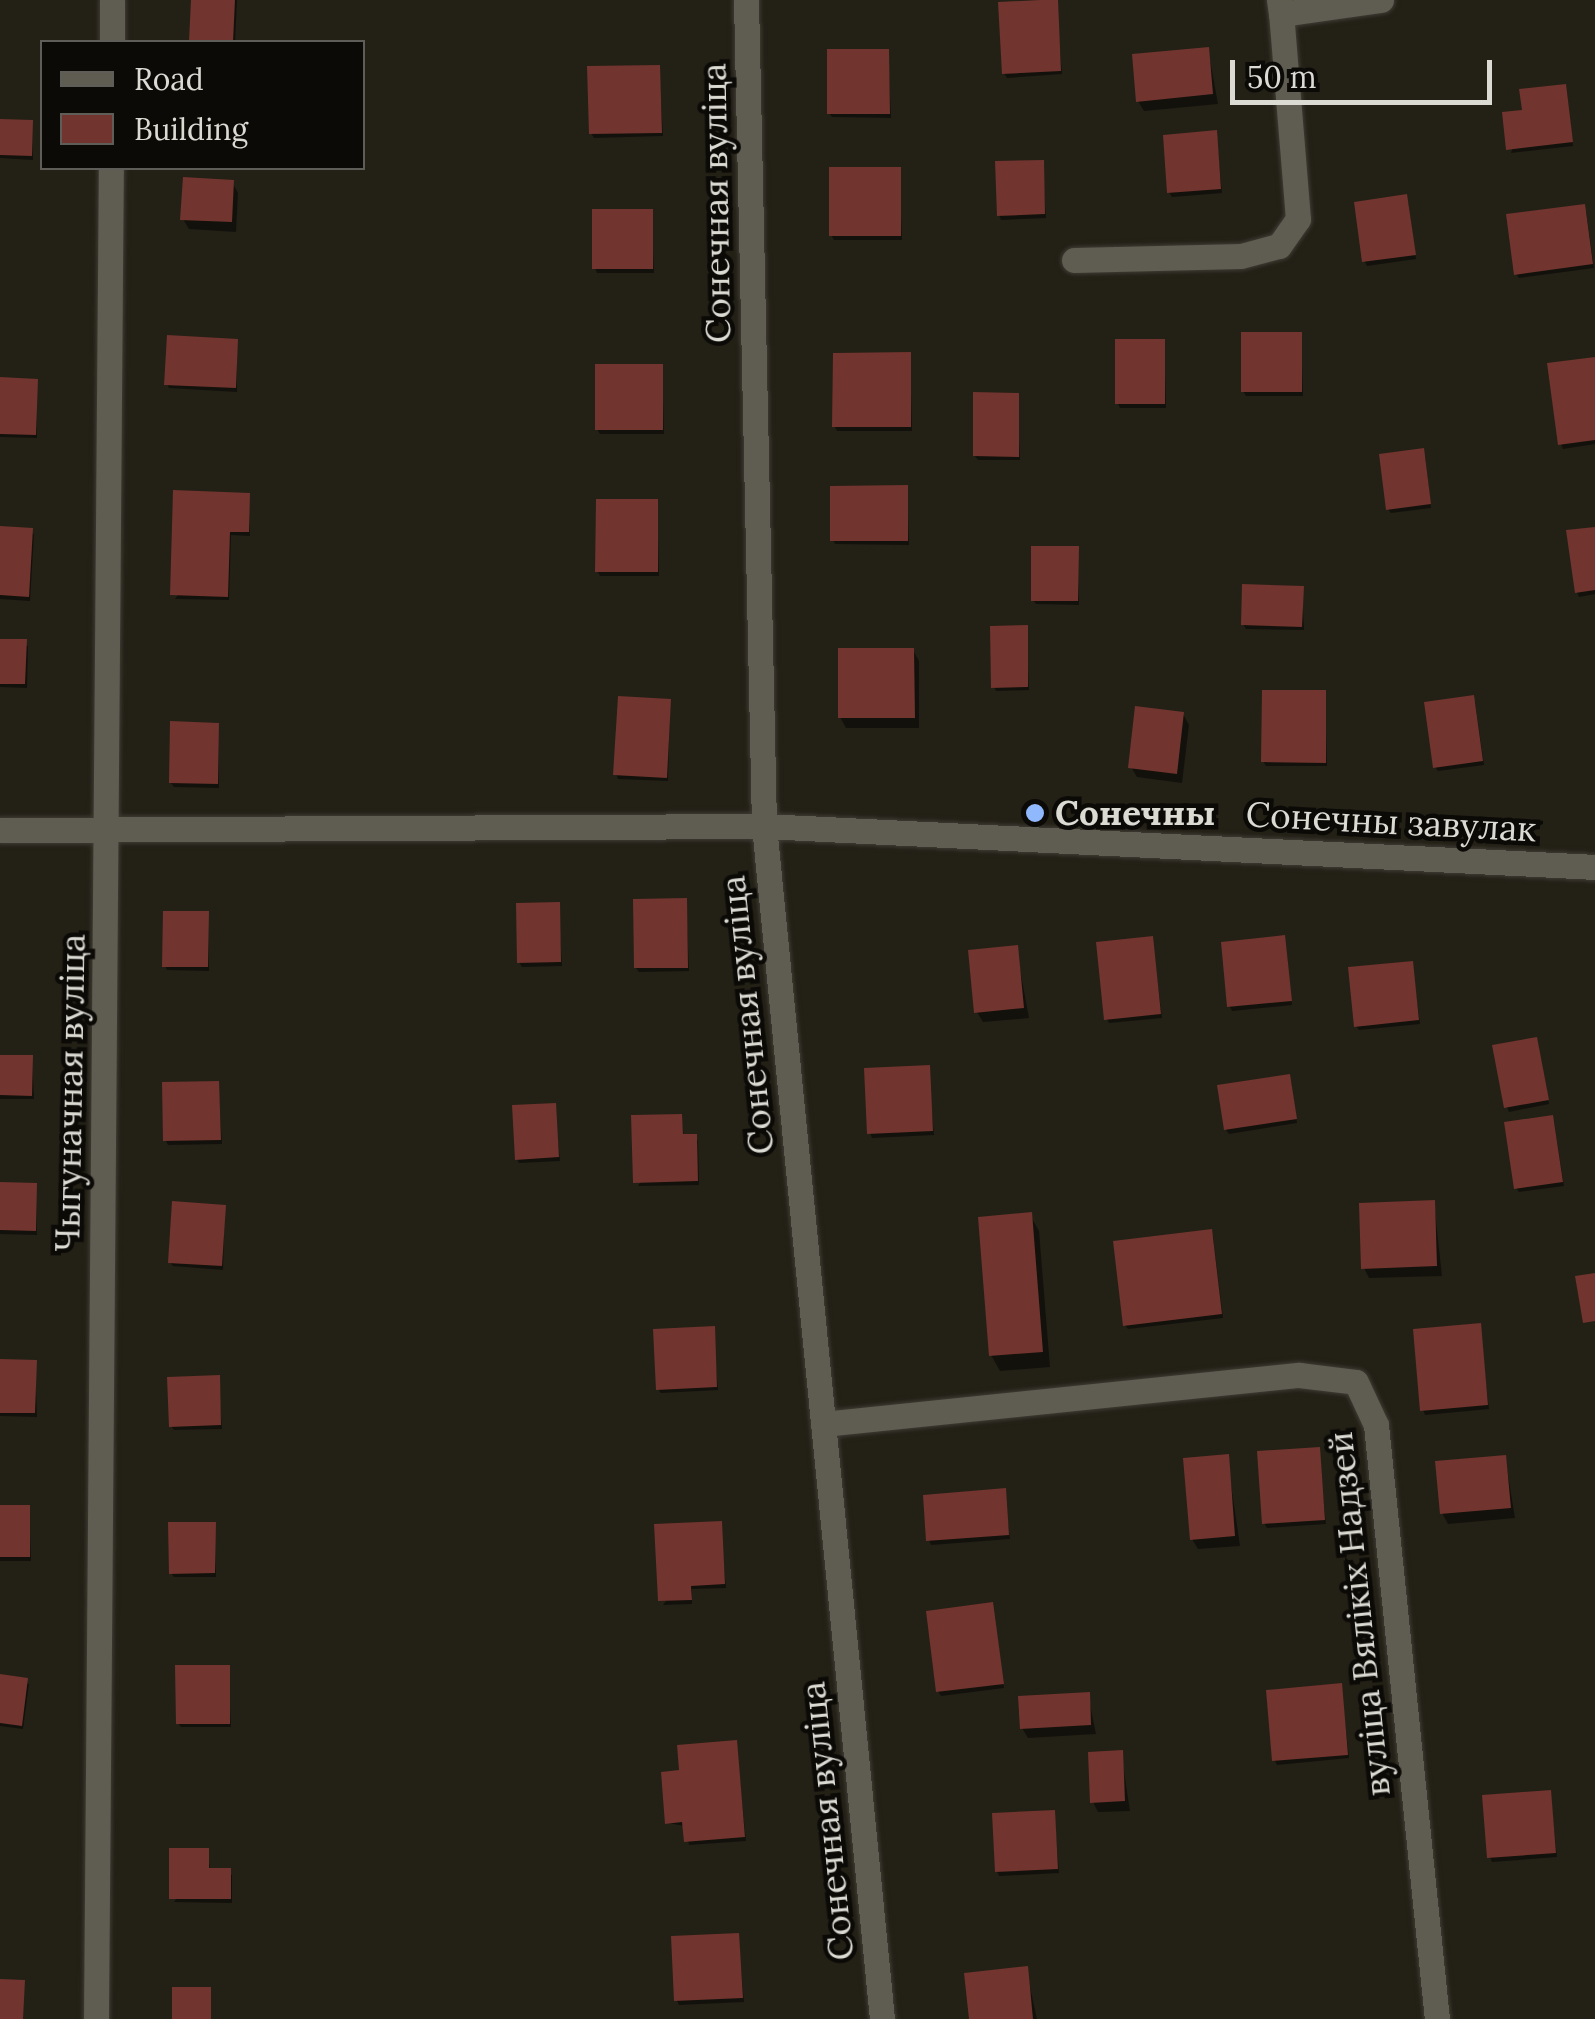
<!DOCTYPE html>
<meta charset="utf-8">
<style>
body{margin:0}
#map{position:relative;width:1595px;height:2019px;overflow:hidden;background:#232016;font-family:Lora,serif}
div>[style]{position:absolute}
.shadow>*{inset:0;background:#0007}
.building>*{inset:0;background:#71342e}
.roads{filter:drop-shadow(0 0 2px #3e3c35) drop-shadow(0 0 2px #3e3c35)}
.minor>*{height:25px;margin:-12.5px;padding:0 12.5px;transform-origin:12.5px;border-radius:12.5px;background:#5f5d51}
.tertiary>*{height:25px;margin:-12.5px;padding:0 12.5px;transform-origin:12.5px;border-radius:12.5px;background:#5f5d51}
.dots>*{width:28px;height:28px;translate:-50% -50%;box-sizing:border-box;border:5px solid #0b0a06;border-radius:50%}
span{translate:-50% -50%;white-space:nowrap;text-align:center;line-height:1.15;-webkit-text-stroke:9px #0b0a06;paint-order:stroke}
.street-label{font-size:35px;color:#dbdad3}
.poi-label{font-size:35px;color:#dbdad3;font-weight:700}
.left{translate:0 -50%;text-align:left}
.legend{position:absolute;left:40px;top:40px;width:325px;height:130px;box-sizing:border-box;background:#0b0a06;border:2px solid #5e5d58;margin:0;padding:12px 18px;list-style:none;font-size:30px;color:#dbdad3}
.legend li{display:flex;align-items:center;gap:20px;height:50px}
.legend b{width:50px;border:2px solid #5e5d58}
.scale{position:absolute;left:1230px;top:60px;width:262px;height:45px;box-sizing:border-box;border:5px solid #dbdad3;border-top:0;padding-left:12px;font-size:30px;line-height:35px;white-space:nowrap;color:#dbdad3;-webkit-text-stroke:8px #0b0a06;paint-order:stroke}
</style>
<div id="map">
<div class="shadow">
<i style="clip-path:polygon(194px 0,237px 0,235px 42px,193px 42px)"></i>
<i style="clip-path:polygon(1056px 2px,1062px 74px,1007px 78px,1004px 73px)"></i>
<i style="clip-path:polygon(1208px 49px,1218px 104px,1144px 111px,1138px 101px)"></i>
<i style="clip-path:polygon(888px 52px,891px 118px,832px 117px,829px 113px)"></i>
<i style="clip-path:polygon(659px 67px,663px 136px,594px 138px,591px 133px)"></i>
<i style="clip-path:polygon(1565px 86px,1573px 146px,1511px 153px,1524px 112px)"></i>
<i style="clip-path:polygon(0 121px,32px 123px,33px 160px,0 158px)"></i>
<i style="clip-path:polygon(1216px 133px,1222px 193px,1172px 197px,1169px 192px)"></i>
<i style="clip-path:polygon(1042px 162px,1046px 218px,1001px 220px,999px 215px)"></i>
<i style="clip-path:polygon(899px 169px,902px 240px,834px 240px,831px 235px)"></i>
<i style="clip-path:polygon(232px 182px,238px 193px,236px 232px,189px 229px,183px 219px)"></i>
<i style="clip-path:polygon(1408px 201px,1416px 259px,1367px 266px,1365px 262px)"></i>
<i style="clip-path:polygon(1586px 211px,1594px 268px,1519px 278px,1516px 274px)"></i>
<i style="clip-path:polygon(651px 212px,654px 273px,597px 273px,595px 268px)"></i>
<i style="clip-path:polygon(1301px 335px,1303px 396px,1246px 396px,1243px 391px)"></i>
<i style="clip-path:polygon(237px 341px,237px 392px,169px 388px,167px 384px)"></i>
<i style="clip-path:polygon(1164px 341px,1166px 408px,1120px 408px,1118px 404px)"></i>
<i style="clip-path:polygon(910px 355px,912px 431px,837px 431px,835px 427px)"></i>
<i style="clip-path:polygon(1595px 359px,1595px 444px,1563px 449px,1561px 444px)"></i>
<i style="clip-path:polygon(662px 366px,664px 434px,600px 434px,597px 429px)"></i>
<i style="clip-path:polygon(0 380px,36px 381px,37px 438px,0 437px)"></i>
<i style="clip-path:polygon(1017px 395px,1020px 460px,978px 460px,975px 456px)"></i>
<i style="clip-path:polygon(1425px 455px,1431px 508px,1391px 513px,1388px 509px)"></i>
<i style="clip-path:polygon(907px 488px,909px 545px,835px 544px,833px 540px)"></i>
<i style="clip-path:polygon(248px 495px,250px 536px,231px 535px,229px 600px,175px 599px)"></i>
<i style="clip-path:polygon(657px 502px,659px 576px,600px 576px,598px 572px)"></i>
<i style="clip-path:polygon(0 528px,34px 534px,30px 601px,0 599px)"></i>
<i style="clip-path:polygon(1595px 529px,1595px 594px,1579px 597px,1577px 592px)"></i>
<i style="clip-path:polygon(1077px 548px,1079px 605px,1036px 604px,1033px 600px)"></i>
<i style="clip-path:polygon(1302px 588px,1304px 630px,1246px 629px,1243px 624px)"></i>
<i style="clip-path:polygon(1026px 628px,1029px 690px,996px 691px,994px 687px)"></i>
<i style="clip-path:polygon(0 641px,28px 646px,27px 688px,0 687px)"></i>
<i style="clip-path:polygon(913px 650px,919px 661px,919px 728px,846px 728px,840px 717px)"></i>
<i style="clip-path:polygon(1325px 693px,1327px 766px,1266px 766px,1263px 761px)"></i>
<i style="clip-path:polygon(670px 701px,668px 781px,618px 779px,616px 774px)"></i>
<i style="clip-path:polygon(1475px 702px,1484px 765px,1438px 771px,1435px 767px)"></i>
<i style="clip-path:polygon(1183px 714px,1189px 725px,1182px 783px,1137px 777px,1131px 767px)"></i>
<i style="clip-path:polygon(218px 725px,219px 788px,174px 787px,171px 783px)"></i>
<i style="clip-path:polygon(686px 901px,689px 971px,639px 972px,636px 968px)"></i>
<i style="clip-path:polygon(558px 904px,562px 966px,522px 967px,519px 962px)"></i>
<i style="clip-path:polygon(208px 914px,209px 971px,167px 970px,165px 966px)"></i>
<i style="clip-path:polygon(1284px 938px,1292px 1005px,1232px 1011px,1230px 1007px)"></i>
<i style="clip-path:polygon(1152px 939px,1162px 1018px,1109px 1023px,1107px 1019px)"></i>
<i style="clip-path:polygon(1016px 948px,1029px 1018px,983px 1022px,977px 1012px)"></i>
<i style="clip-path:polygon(1412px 963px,1420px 1024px,1359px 1030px,1356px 1026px)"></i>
<i style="clip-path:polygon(1538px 1044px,1549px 1104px,1509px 1112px,1507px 1107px)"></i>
<i style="clip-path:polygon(0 1057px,32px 1058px,34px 1099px,0 1099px)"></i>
<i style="clip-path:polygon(928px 1067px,934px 1135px,872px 1138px,870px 1133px)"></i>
<i style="clip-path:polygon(1291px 1081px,1297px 1123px,1229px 1134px,1226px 1130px)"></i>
<i style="clip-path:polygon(218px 1083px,222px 1144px,168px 1145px,166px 1141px)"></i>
<i style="clip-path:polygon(554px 1105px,560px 1161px,519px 1163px,517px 1159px)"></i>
<i style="clip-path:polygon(681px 1116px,684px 1136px,698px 1140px,699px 1185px,638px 1186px)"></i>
<i style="clip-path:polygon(1554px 1122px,1564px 1186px,1519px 1192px,1516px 1188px)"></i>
<i style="clip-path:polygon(0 1184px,36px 1185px,37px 1235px,0 1234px)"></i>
<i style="clip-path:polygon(1434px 1203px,1442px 1276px,1369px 1278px,1364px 1268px)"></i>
<i style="clip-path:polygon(225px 1208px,223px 1270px,173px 1266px,170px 1262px)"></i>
<i style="clip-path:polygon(1030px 1215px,1039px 1231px,1050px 1367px,1000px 1371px,991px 1355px)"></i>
<i style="clip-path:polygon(1213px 1236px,1223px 1318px,1128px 1329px,1125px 1325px)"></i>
<i style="clip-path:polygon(1479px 1326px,1489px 1409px,1425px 1415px,1423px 1410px)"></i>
<i style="clip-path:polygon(713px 1329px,718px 1390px,661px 1393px,658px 1389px)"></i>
<i style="clip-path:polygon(0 1362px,35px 1363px,37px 1417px,0 1416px)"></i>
<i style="clip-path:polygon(218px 1378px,222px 1429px,174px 1430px,171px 1426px)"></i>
<i style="clip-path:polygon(1318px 1449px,1326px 1524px,1267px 1528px,1264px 1523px)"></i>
<i style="clip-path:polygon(1227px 1457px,1240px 1546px,1198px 1549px,1192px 1539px)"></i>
<i style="clip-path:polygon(1505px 1457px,1515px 1518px,1448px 1524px,1442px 1513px)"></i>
<i style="clip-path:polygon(1004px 1491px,1010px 1539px,931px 1545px,929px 1540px)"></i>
<i style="clip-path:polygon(0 1508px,29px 1508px,31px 1561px,0 1561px)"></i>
<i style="clip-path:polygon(720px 1524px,726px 1588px,692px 1589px,692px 1604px,663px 1605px)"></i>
<i style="clip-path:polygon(214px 1525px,216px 1577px,174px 1577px,171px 1573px)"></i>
<i style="clip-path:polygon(992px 1605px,1004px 1688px,941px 1696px,938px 1691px)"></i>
<i style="clip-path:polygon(228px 1668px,231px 1727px,181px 1727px,178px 1723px)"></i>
<i style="clip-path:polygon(0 1676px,29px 1684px,23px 1729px,0 1726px)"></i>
<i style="clip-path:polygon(1341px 1686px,1349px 1758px,1277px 1765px,1275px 1761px)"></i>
<i style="clip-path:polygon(1088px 1695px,1096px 1734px,1028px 1738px,1022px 1728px)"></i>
<i style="clip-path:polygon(736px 1743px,746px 1841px,689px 1845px,685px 1826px,667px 1823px,681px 1772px)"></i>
<i style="clip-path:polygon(1121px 1752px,1130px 1811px,1098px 1812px,1093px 1802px)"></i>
<i style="clip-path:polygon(1550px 1792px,1557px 1857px,1492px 1862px,1490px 1857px)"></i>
<i style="clip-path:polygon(1054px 1813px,1059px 1873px,999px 1876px,997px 1871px)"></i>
<i style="clip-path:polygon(208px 1851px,210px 1871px,232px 1875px,232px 1903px,174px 1902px)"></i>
<i style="clip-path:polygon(738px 1935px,744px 2002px,679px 2005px,677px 2001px)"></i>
<i style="clip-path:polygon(1026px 1969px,1037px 2019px,971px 2019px)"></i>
</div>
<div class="building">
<i style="clip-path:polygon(191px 0,235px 0,233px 42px,189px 41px)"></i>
<i style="clip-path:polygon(1040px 0,1058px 0,1061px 71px,1002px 74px,998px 2px)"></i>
<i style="clip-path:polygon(1209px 47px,1213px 94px,1136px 102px,1132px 54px)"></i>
<i style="clip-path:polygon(827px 49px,889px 49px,890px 114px,827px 114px)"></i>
<i style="clip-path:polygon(660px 65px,662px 133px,589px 134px,587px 66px)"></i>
<i style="clip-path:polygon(1566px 84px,1573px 142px,1506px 150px,1502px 112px,1522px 110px,1519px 89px)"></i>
<i style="clip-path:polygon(0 119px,33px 120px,32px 156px,0 155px)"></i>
<i style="clip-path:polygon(1217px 130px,1221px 189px,1167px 193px,1163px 135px)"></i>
<i style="clip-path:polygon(1044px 160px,1045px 214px,997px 216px,995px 161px)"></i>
<i style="clip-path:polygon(829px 167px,901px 167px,901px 236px,829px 236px)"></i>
<i style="clip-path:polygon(183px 177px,234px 180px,232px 222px,180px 220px)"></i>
<i style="clip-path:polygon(1407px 194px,1416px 255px,1362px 262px,1354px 202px)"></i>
<i style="clip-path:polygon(1585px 204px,1593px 264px,1514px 275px,1506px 214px)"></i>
<i style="clip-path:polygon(592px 209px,653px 209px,653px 269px,592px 269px)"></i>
<i style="clip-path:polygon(1241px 332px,1302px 332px,1302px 392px,1241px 392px)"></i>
<i style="clip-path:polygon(167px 335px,238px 339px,236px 388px,164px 385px)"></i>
<i style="clip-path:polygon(1115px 339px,1165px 339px,1165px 404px,1115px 404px)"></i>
<i style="clip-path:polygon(911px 352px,911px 427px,832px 427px,833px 353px)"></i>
<i style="clip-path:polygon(1595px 357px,1595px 440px,1558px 445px,1547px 363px)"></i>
<i style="clip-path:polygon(595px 364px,663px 364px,663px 430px,595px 430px)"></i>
<i style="clip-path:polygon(0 377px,38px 379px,36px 435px,0 434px)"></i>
<i style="clip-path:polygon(973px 392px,1019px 393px,1019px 457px,973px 456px)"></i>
<i style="clip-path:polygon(1424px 448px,1431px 504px,1386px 510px,1379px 454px)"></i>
<i style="clip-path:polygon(908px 485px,908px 541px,830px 541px,830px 486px)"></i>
<i style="clip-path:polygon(173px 490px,250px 493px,249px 532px,230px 532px,228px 597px,170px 595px)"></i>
<i style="clip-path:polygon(596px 499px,658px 499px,658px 572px,595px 572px)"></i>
<i style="clip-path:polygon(0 526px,33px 528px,29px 597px,0 595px)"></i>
<i style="clip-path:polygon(1595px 527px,1595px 590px,1575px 593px,1566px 530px)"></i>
<i style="clip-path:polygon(1031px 546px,1079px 546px,1078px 601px,1031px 601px)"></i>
<i style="clip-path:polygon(1242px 584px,1304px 586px,1302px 627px,1241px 625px)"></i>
<i style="clip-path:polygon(1028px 625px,1028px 687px,991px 688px,990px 626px)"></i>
<i style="clip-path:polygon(0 639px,27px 639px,25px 684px,0 684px)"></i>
<i style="clip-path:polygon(838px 648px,914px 648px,915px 718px,838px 718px)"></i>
<i style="clip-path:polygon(1262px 690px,1326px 690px,1326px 763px,1261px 762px)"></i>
<i style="clip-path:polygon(1474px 695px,1483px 761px,1433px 768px,1424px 702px)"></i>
<i style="clip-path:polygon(618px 696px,671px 699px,667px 778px,613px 775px)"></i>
<i style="clip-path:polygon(1135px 706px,1184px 712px,1177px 774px,1128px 768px)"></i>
<i style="clip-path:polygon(170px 721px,219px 723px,218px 784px,169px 783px)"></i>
<i style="clip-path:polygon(687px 898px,688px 968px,634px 968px,633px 899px)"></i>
<i style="clip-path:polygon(560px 902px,561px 962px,517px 963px,516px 903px)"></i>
<i style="clip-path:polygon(163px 911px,209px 911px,208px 967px,162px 967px)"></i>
<i style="clip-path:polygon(1285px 935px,1292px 1001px,1227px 1007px,1221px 942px)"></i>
<i style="clip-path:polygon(1153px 936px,1161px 1014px,1104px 1020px,1096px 942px)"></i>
<i style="clip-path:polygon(1018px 945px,1024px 1008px,974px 1013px,968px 950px)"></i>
<i style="clip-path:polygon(1413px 961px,1419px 1020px,1354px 1027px,1348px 967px)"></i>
<i style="clip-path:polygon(1537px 1037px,1549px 1100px,1504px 1108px,1492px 1045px)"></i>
<i style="clip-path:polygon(0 1055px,33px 1055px,32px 1096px,0 1095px)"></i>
<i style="clip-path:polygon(930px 1065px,933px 1131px,867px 1134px,864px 1068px)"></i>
<i style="clip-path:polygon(1290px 1074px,1297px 1119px,1224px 1130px,1217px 1085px)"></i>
<i style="clip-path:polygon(219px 1081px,221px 1140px,163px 1141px,162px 1082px)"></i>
<i style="clip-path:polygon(556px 1103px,559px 1157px,515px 1160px,512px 1105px)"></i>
<i style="clip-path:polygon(682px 1114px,683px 1134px,697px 1134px,698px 1181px,633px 1183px,631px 1115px)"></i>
<i style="clip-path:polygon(1553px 1115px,1563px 1182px,1514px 1189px,1504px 1122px)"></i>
<i style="clip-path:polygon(0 1182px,37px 1183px,36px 1231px,0 1230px)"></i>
<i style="clip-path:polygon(1435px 1200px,1437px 1266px,1361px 1269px,1359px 1203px)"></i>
<i style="clip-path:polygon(172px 1201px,226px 1205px,222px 1266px,168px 1263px)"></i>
<i style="clip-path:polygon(1032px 1212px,1043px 1352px,989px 1356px,978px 1217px)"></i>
<i style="clip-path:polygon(1212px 1229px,1222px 1314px,1123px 1326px,1113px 1241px)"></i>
<i style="clip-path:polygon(1595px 1273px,1595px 1321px,1583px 1323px,1575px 1276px)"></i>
<i style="clip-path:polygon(1481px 1323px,1488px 1405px,1420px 1411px,1413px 1329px)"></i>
<i style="clip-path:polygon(715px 1326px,717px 1387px,656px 1390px,653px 1329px)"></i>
<i style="clip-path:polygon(0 1359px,37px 1360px,35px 1413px,0 1413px)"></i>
<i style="clip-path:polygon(220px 1375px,221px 1425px,169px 1427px,167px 1377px)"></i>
<i style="clip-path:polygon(1320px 1447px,1325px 1520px,1262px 1524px,1257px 1451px)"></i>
<i style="clip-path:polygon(1229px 1454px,1235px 1536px,1190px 1540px,1183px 1458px)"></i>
<i style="clip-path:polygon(1506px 1455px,1511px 1508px,1440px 1514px,1435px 1461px)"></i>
<i style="clip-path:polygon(1006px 1488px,1009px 1535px,926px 1541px,923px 1495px)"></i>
<i style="clip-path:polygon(0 1505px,30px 1505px,30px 1557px,0 1557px)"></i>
<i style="clip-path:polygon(722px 1521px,725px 1584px,691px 1586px,692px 1600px,658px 1601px,654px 1524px)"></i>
<i style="clip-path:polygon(168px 1522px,216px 1522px,215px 1573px,169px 1574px)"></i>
<i style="clip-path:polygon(993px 1602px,1004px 1684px,936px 1692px,926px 1611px)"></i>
<i style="clip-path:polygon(175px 1665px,230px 1665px,230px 1724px,176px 1724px)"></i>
<i style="clip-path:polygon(0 1674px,28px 1678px,22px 1726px,0 1723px)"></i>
<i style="clip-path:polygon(1342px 1683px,1348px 1755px,1272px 1761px,1266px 1690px)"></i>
<i style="clip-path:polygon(1090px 1692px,1091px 1725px,1020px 1729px,1018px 1696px)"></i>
<i style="clip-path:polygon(737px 1740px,745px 1837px,684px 1842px,682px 1822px,665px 1824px,661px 1772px,679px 1770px,677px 1745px)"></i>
<i style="clip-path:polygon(1123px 1750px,1125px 1801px,1090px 1803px,1088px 1752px)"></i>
<i style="clip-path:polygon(1551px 1790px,1556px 1853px,1487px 1858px,1482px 1795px)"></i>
<i style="clip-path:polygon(1055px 1810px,1058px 1869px,995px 1872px,992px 1813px)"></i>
<i style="clip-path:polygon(169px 1848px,209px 1848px,209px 1868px,231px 1868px,231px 1899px,169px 1899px)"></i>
<i style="clip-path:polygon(739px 1933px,743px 1998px,674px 2001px,671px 1936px)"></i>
<i style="clip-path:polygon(1028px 1966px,1033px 2019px,969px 2019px,964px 1973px)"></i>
<i style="clip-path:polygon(0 1979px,25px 1980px,23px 2019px,0 2019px)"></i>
<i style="clip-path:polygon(172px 1987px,211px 1987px,211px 2019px,172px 2019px)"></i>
</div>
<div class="roads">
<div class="minor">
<i style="left:746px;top:0;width:826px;rotate:88.75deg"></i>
<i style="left:764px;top:826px;width:1199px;rotate:84.35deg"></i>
<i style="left:1279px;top:0;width:14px;rotate:82deg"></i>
<i style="left:1281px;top:14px;width:101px;rotate:-8deg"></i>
<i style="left:112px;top:42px;width:42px;rotate:-90deg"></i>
<i style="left:1074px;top:260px;width:167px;rotate:-1.4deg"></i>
<i style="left:1241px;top:256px;width:39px;rotate:-15deg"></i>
<i style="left:1279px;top:246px;width:33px;rotate:-55deg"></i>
<i style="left:1298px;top:219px;width:206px;rotate:-94.7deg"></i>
<i style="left:823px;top:1424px;width:479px;rotate:-5.9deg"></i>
<i style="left:1299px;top:1375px;width:57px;rotate:7deg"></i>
<i style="left:1356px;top:1382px;width:47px;rotate:65.1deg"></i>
<i style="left:1376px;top:1425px;width:597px;rotate:84.14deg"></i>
<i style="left:96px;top:2019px;width:1851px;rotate:-89.54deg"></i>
</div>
<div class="tertiary">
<i style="left:0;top:830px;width:764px;rotate:-0.3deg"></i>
<i style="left:764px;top:826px;width:832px;rotate:2.82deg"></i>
</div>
</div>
<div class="dots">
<i style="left:1035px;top:813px;background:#90b8fd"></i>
</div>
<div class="street-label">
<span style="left:716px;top:203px;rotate:-91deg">Сонечная вуліца</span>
<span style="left:1391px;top:822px;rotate:3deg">Сонечны завулак</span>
<span style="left:747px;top:1015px;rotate:-96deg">Сонечная вуліца</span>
<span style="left:70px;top:1093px;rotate:-89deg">Чыгуначная вуліца</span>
<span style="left:1359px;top:1614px;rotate:-96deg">вуліца Вялікіх Надзей</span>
<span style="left:827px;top:1821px;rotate:-96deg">Сонечная вуліца</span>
</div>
<div class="poi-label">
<span class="left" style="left:1055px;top:813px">Сонечны</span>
</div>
<ul class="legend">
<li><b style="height:12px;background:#5f5d51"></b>Road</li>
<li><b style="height:28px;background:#71342e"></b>Building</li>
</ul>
<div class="scale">50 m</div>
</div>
